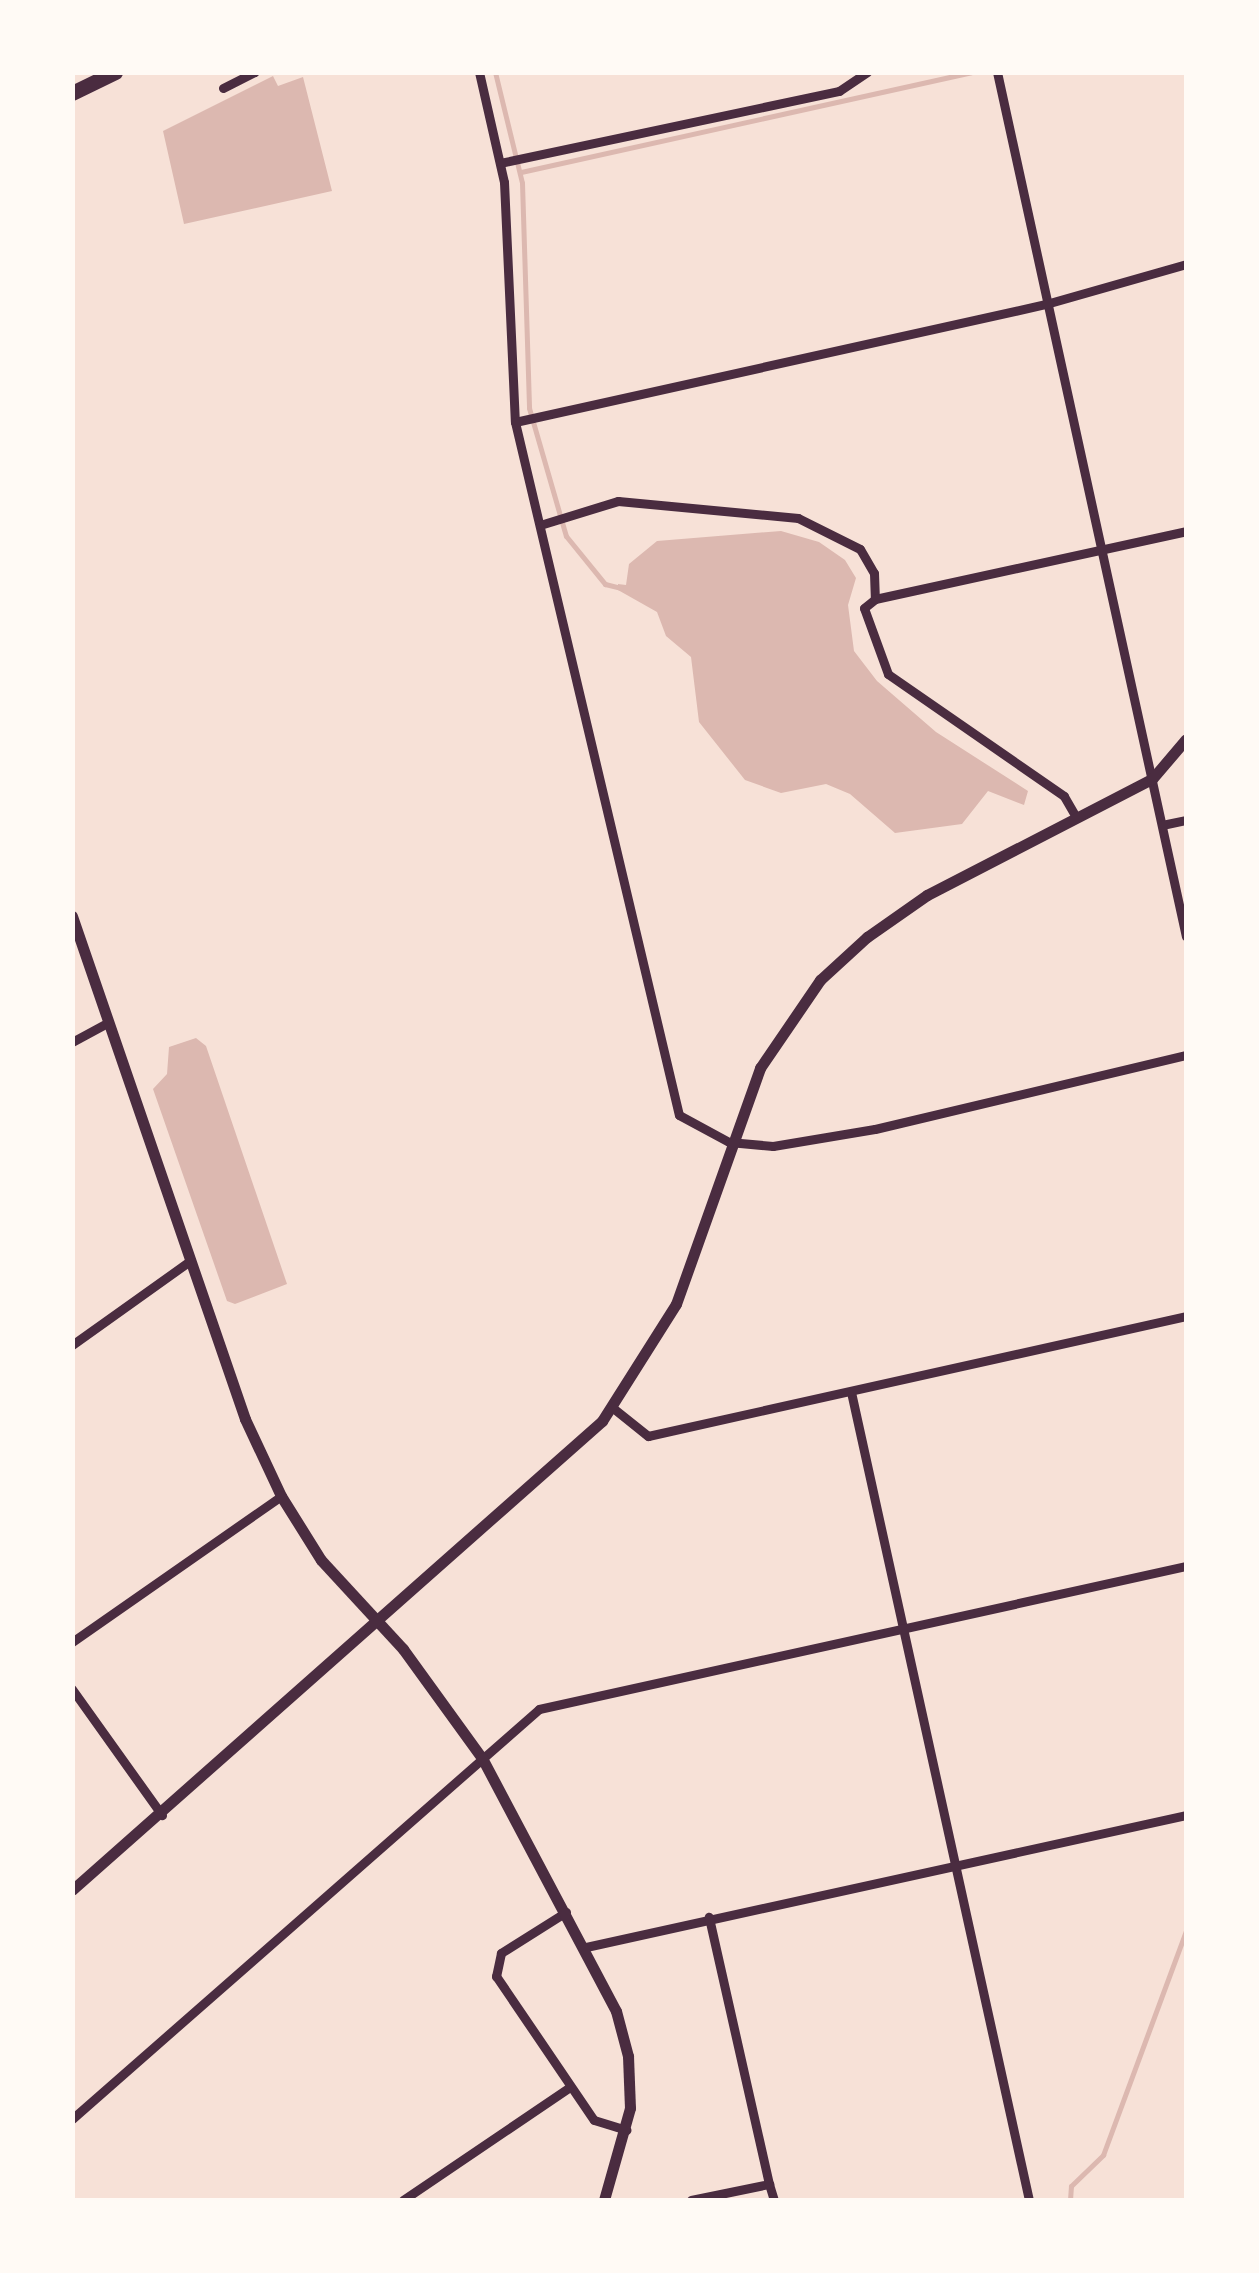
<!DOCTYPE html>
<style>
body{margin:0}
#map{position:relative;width:1259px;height:2273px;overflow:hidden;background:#f7e1d7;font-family:"DejaVu Sans",sans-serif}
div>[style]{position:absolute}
.water>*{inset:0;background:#dcb8b0}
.stream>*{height:5px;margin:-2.5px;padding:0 2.5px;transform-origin:2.5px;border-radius:2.5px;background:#dcb8b0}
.minor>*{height:9px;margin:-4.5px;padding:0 4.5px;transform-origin:4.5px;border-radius:4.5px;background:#4a2c40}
.tertiary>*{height:11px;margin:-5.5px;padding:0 5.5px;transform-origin:5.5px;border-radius:5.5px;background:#4a2c40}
.motorway>*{height:15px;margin:-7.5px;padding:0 7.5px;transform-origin:7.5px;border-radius:7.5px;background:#4a2c40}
span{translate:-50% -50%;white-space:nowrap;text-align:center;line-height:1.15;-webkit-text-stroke:8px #fffaf5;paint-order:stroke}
.frame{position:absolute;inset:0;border:75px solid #fffaf5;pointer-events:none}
</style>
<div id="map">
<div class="water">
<i style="clip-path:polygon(273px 76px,278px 86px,303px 77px,332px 191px,184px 224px,163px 131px)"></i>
<i style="clip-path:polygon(781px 531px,819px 542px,845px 560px,856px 578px,848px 605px,854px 651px,877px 681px,936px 732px,1028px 791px,1024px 805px,988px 791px,962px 824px,895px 833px,850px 794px,826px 784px,781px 793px,745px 780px,699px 722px,691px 657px,666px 636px,657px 612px,618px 590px,618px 584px,626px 585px,629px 564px,657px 541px)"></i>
<i style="clip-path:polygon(196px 1038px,206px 1046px,287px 1284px,235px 1304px,227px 1301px,153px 1089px,167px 1074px,169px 1047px)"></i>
</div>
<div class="stream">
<i style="left:495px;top:72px;width:114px;rotate:76.3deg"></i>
<i style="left:522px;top:183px;width:225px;rotate:88.2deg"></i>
<i style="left:529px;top:408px;width:133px;rotate:73.9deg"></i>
<i style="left:566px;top:536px;width:62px;rotate:50.9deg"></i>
<i style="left:605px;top:584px;width:16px;rotate:14deg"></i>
<i style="left:521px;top:172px;width:461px;rotate:-12.5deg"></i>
<i style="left:1070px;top:2200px;width:14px;rotate:-86deg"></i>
<i style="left:1071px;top:2186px;width:45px;rotate:-44.1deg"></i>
<i style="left:1103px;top:2155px;width:239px;rotate:-69.7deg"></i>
</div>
<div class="minor">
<i style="left:479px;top:72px;width:113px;rotate:77.2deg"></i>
<i style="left:504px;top:182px;width:240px;rotate:87.4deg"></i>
<i style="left:515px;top:422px;width:712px;rotate:76.69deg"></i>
<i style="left:679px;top:1115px;width:57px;rotate:28.4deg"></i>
<i style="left:729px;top:1142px;width:44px;rotate:5.2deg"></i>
<i style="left:773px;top:1146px;width:103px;rotate:-9.5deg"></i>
<i style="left:875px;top:1129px;width:320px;rotate:-13.4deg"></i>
<i style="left:997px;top:72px;width:885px;rotate:77.67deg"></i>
<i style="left:223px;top:88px;width:36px;rotate:-27deg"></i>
<i style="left:500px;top:163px;width:347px;rotate:-12deg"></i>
<i style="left:839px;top:91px;width:34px;rotate:-34deg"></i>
<i style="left:515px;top:422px;width:544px;rotate:-12.53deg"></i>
<i style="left:1046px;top:304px;width:146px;rotate:-15.9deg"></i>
<i style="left:540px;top:525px;width:82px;rotate:-17.1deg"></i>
<i style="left:618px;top:501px;width:181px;rotate:5.4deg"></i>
<i style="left:798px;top:518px;width:69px;rotate:26.6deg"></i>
<i style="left:860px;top:549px;width:28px;rotate:60deg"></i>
<i style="left:874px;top:573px;width:26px;rotate:88deg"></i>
<i style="left:1076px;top:817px;width:24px;rotate:-120deg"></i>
<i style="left:1064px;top:796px;width:214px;rotate:-145.3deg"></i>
<i style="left:888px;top:674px;width:70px;rotate:-110deg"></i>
<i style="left:864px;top:608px;width:14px;rotate:-39deg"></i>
<i style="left:875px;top:599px;width:318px;rotate:-12.3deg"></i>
<i style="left:1162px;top:825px;width:25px;rotate:-12deg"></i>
<i style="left:72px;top:1042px;width:42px;rotate:-28.4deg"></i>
<i style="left:72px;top:1345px;width:146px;rotate:-35.5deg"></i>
<i style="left:851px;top:1392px;width:827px;rotate:77.58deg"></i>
<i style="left:613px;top:1408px;width:45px;rotate:38.7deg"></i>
<i style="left:648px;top:1436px;width:551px;rotate:-12.57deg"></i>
<i style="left:72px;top:1642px;width:255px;rotate:-34.9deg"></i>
<i style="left:72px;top:1689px;width:155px;rotate:54.5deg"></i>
<i style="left:566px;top:1912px;width:77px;rotate:147.8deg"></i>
<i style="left:501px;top:1953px;width:24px;rotate:102deg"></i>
<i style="left:496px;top:1976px;width:174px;rotate:55.8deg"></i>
<i style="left:594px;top:2120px;width:34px;rotate:17deg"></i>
<i style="left:586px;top:1947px;width:614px;rotate:-12.41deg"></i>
<i style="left:72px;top:2119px;width:621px;rotate:-41.28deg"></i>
<i style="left:539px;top:1709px;width:663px;rotate:-12.46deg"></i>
<i style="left:769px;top:2184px;width:17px;rotate:73deg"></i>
<i style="left:403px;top:2200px;width:202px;rotate:-34.1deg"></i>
<i style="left:691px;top:2200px;width:80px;rotate:-11.6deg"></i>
<i style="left:769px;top:2184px;width:274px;rotate:-102.7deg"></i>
</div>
<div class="tertiary">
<i style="left:72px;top:916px;width:532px;rotate:71.02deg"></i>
<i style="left:245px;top:1419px;width:85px;rotate:64.9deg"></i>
<i style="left:281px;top:1496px;width:75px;rotate:58deg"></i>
<i style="left:321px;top:1560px;width:121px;rotate:47.3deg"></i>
<i style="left:403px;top:1649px;width:135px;rotate:54.1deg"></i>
<i style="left:482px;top:1758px;width:286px;rotate:62.1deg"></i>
<i style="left:616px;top:2011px;width:47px;rotate:75.1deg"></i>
<i style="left:628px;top:2056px;width:52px;rotate:87.8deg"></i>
<i style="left:630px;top:2108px;width:96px;rotate:105.8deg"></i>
<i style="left:72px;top:1890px;width:708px;rotate:-41.51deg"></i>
<i style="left:602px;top:1421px;width:138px;rotate:-57.7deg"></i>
<i style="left:676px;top:1304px;width:251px;rotate:-70.4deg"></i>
<i style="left:760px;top:1068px;width:107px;rotate:-55.7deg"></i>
<i style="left:820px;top:980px;width:64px;rotate:-42.5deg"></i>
<i style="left:867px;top:937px;width:73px;rotate:-35deg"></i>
<i style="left:927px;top:895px;width:253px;rotate:-27.3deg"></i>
<i style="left:1152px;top:779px;width:52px;rotate:-49.6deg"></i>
</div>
<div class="motorway">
<i style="left:72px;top:93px;width:48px;rotate:-26deg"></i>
</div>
<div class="frame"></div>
</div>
